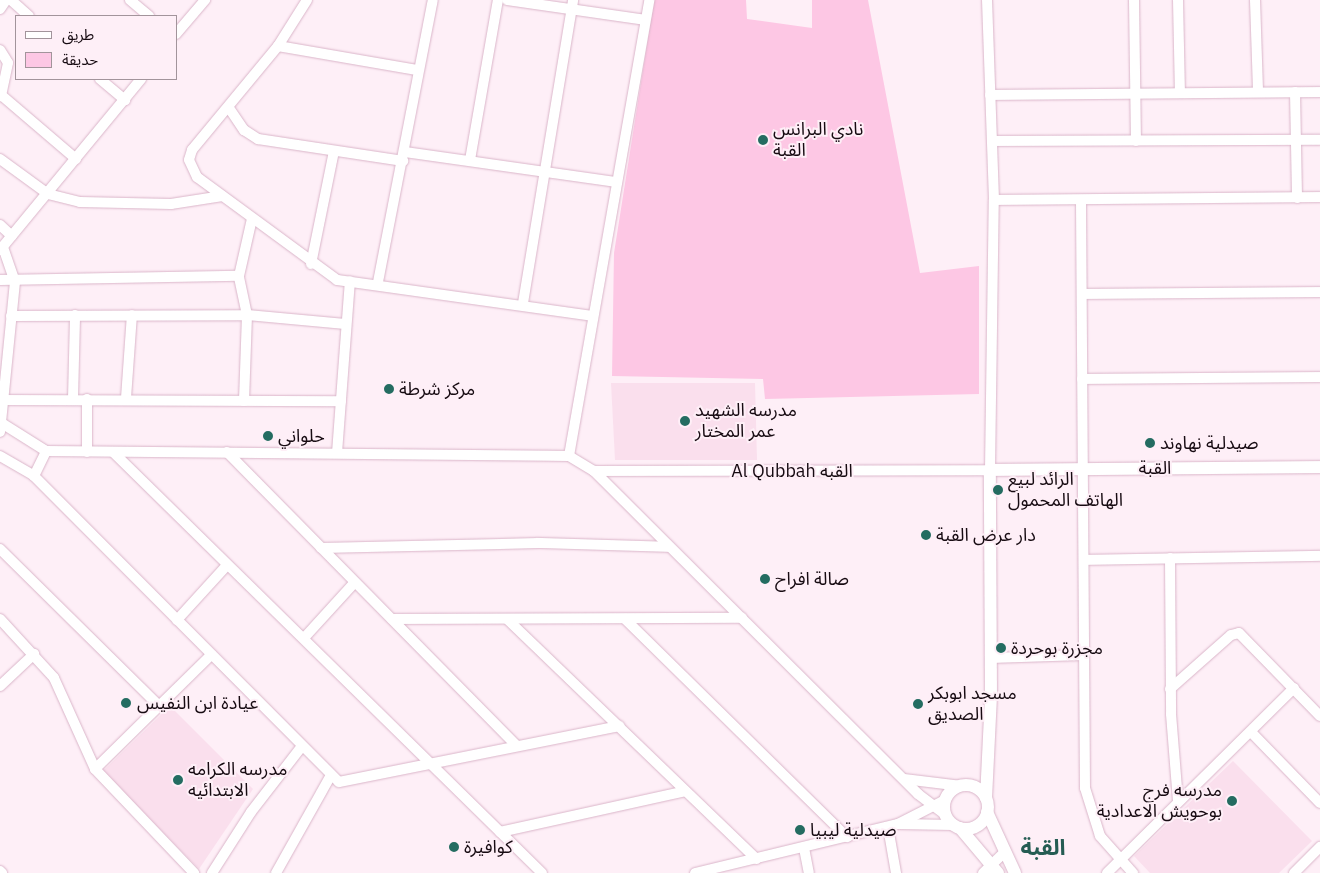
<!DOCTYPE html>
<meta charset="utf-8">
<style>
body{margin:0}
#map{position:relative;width:1320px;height:873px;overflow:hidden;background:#feeff7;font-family:"IBM Plex Sans","Noto Sans Arabic",sans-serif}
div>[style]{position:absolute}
.built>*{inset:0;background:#fadfed}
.green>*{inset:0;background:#fdc7e4}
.roads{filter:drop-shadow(0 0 1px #dab5c9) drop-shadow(0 0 1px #dab5c9)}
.minor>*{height:10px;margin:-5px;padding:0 5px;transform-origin:5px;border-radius:5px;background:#fff}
.major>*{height:12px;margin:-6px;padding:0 6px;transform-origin:6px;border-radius:6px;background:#fff}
.major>.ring{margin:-6px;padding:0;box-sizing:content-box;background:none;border:12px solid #fff;border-radius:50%}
.dots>*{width:14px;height:14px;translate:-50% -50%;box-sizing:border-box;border:2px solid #feeff7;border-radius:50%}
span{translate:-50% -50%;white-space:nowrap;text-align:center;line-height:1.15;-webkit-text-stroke:4px #feeff7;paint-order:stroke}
.poi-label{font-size:18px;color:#170b12}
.left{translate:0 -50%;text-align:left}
.right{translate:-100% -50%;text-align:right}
.street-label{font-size:18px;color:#170b12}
.district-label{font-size:22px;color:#255c53;font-weight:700}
.legend{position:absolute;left:15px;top:15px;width:162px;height:65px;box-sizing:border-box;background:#feeff7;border:1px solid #a2949b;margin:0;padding:6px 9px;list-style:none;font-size:15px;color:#170b12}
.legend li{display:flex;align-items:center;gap:10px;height:25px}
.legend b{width:25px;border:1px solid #a2949b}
</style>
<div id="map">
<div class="built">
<i style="clip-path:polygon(611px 383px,755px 383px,757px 460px,615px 460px)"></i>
<i style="clip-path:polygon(170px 706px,253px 789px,199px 869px,103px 771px)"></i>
<i style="clip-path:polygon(1233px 761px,1312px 841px,1279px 873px,1150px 873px,1134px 856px)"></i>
</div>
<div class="green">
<i style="clip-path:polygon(654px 0,746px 0,747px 19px,812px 28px,812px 0,868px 0,920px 273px,979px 266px,979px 394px,765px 399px,763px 379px,612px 376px,614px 253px)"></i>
</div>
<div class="roads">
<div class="minor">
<i style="left:11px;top:0;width:24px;rotate:42deg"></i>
<i style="left:130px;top:0;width:25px;rotate:40deg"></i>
<i style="left:307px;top:0;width:54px;rotate:122.2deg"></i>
<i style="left:278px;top:46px;width:135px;rotate:129.6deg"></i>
<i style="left:192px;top:150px;width:10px;rotate:107deg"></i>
<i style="left:189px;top:160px;width:19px;rotate:65deg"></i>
<i style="left:197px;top:177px;width:174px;rotate:36.3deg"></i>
<i style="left:337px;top:280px;width:258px;rotate:8deg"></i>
<i style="left:507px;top:0;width:139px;rotate:8.2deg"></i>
<i style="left:1134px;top:0;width:141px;rotate:89.2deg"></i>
<i style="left:1178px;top:0;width:93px;rotate:88.8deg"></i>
<i style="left:1255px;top:0;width:92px;rotate:88.1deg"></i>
<i style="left:0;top:9px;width:11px;rotate:-56deg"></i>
<i style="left:176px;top:34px;width:45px;rotate:-49.5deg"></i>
<i style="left:278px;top:46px;width:141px;rotate:9.8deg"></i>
<i style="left:0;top:50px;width:15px;rotate:58deg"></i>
<i style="left:8px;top:63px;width:34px;rotate:102deg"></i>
<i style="left:100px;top:79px;width:33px;rotate:40deg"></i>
<i style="left:1295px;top:92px;width:106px;rotate:88.9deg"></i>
<i style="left:0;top:94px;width:100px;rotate:40.5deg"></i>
<i style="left:990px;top:95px;width:330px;rotate:-0.5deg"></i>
<i style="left:229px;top:108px;width:27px;rotate:56deg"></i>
<i style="left:244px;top:130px;width:17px;rotate:33deg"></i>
<i style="left:258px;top:139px;width:147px;rotate:8.6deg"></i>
<i style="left:992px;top:141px;width:328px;rotate:-0.2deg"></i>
<i style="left:405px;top:152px;width:214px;rotate:8.1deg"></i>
<i style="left:0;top:159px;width:59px;rotate:36.1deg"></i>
<i style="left:48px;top:194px;width:33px;rotate:14deg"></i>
<i style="left:80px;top:202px;width:91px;rotate:1.3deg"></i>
<i style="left:171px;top:204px;width:52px;rotate:-8.9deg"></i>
<i style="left:470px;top:160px;width:162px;rotate:-80.1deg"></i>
<i style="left:994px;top:200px;width:326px;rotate:-0.5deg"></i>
<i style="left:1081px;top:202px;width:586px;rotate:89.61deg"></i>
<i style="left:1085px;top:788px;width:50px;rotate:72.6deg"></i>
<i style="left:1100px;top:836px;width:50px;rotate:48.3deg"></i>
<i style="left:0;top:225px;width:16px;rotate:43deg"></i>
<i style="left:0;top:250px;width:222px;rotate:-50.5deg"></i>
<i style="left:311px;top:264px;width:115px;rotate:-78.5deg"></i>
<i style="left:0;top:280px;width:239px;rotate:-1deg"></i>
<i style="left:378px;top:282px;width:287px;rotate:-79deg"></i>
<i style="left:1084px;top:294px;width:236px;rotate:-0.5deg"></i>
<i style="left:523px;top:303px;width:307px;rotate:-80.6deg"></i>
<i style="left:11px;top:316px;width:236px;rotate:-0.2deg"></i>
<i style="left:247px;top:315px;width:99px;rotate:5.2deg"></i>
<i style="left:1082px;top:379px;width:238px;rotate:-0.5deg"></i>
<i style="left:126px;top:398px;width:83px;rotate:-85.9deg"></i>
<i style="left:73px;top:399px;width:84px;rotate:-88.6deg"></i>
<i style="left:5px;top:400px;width:336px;rotate:0.2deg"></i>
<i style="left:244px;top:401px;width:86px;rotate:-88deg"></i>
<i style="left:247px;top:315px;width:40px;rotate:-102deg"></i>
<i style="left:239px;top:276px;width:58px;rotate:-77.2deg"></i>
<i style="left:0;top:422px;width:54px;rotate:32.2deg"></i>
<i style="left:46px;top:451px;width:523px;rotate:0.55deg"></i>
<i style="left:569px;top:456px;width:29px;rotate:31deg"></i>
<i style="left:594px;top:471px;width:457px;rotate:44.9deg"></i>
<i style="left:918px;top:794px;width:34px;rotate:37deg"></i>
<i style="left:0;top:432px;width:151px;rotate:-84.3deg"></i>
<i style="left:15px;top:282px;width:37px;rotate:-109deg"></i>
<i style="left:87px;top:452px;width:53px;rotate:-90deg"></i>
<i style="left:113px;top:452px;width:601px;rotate:44.46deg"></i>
<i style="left:227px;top:452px;width:413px;rotate:45.4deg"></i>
<i style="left:337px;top:453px;width:172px;rotate:-85.7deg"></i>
<i style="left:0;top:456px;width:39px;rotate:30deg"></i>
<i style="left:34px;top:476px;width:432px;rotate:45.1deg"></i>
<i style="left:339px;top:782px;width:286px;rotate:-11.3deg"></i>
<i style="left:569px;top:456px;width:463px;rotate:-80deg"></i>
<i style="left:594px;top:471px;width:396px;rotate:-0.1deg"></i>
<i style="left:990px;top:470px;width:270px;rotate:-89.2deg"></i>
<i style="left:994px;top:200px;width:200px;rotate:-92deg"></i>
<i style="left:34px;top:476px;width:28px;rotate:-64deg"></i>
<i style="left:321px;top:548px;width:217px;rotate:-1.3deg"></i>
<i style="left:538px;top:543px;width:131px;rotate:1.7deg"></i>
<i style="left:0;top:549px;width:223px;rotate:44.6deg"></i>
<i style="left:1170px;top:558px;width:156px;rotate:89.6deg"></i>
<i style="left:1171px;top:714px;width:87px;rotate:85.4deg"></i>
<i style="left:1084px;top:560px;width:236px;rotate:-1deg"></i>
<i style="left:0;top:619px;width:80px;rotate:47.5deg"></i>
<i style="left:54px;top:678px;width:100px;rotate:65.7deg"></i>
<i style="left:95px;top:769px;width:144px;rotate:46.4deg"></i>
<i style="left:392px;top:619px;width:350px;rotate:-0.2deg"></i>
<i style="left:507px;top:619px;width:346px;rotate:43.9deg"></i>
<i style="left:177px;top:620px;width:74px;rotate:-47.7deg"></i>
<i style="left:626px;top:620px;width:310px;rotate:44.5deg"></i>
<i style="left:304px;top:638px;width:74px;rotate:-47.7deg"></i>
<i style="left:990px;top:658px;width:93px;rotate:-1.8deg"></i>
<i style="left:0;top:686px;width:47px;rotate:-43.3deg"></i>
<i style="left:1170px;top:689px;width:81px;rotate:-41.5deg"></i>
<i style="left:1231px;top:635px;width:8px;rotate:-14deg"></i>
<i style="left:1239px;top:633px;width:116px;rotate:45.7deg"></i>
<i style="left:1251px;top:732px;width:99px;rotate:45.8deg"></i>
<i style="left:95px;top:769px;width:163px;rotate:-44.5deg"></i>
<i style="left:904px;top:779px;width:58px;rotate:6.9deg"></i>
<i style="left:899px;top:824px;width:54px;rotate:1.1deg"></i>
<i style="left:888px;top:827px;width:47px;rotate:80.1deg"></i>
<i style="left:500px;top:832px;width:190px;rotate:-12.4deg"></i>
<i style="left:804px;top:848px;width:25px;rotate:79deg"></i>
<i style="left:0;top:871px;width:3px;rotate:45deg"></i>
<i style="left:212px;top:873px;width:72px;rotate:-57.4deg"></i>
<i style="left:251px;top:812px;width:83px;rotate:-52.3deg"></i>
<i style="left:276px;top:873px;width:112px;rotate:-60.7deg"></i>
<i style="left:695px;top:873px;width:209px;rotate:-13.6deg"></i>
<i style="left:898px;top:824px;width:53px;rotate:-27.1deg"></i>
<i style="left:983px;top:873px;width:29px;rotate:-44deg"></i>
<i style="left:1107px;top:873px;width:263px;rotate:-44.7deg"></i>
<i style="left:1294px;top:873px;width:37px;rotate:-45deg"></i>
</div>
<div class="major">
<i class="ring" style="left:944px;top:785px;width:32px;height:32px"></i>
<i style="left:986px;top:798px;width:101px;rotate:-87.2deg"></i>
<i style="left:991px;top:697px;width:227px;rotate:-90.3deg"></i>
<i style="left:990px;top:470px;width:330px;rotate:-0.5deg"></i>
<i style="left:987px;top:812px;width:67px;rotate:65.3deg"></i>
<i style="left:960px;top:828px;width:59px;rotate:49.8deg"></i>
</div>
</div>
<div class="dots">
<i style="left:763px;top:140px;background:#246c61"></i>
<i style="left:389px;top:389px;background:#246c61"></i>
<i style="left:685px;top:421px;background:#246c61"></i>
<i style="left:268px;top:436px;background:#246c61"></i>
<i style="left:1150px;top:443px;background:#246c61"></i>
<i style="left:998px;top:490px;background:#246c61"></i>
<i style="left:926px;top:535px;background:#246c61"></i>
<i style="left:765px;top:579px;background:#246c61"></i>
<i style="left:1001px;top:648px;background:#246c61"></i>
<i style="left:126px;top:703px;background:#246c61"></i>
<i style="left:918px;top:704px;background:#246c61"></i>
<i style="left:178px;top:780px;background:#246c61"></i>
<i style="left:1232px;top:801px;background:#246c61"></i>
<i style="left:800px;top:830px;background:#246c61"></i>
<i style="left:454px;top:847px;background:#246c61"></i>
</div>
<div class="poi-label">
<span class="left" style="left:773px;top:140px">نادي البرانس<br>القبة</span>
<span class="left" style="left:399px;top:389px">مركز شرطة</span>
<span class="left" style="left:695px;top:421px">مدرسه الشهيد<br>عمر المختار</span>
<span class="left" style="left:278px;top:436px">حلواني</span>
<span class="left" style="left:1160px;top:443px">صيدلية نهاوند</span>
<span class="left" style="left:1008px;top:490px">الرائد لبيع<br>الهاتف المحمول</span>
<span class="left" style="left:936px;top:535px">دار عرض القبة</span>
<span class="left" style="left:775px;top:579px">صالة افراح</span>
<span class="left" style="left:1011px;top:648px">مجزرة بوحردة</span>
<span class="left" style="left:928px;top:704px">مسجد ابوبكر<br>الصديق</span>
<span class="left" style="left:137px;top:703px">عيادة ابن النفيس</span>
<span class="left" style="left:188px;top:780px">مدرسه الكرامه<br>الابتدائيه</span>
<span class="right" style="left:1222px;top:801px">مدرسه فرج<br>بوحويش الاعدادية</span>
<span class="left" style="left:810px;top:830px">صيدلية ليبيا</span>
<span class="left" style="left:464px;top:847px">كوافيرة</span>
</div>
<div class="street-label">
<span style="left:1155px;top:468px">القبة</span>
<span style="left:792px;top:471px">Al Qubbah القبه</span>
</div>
<div class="district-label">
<span style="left:1043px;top:847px">القبة</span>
</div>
<ul class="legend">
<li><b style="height:6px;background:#fff"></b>طريق</li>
<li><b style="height:14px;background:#fdc7e4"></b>حديقة</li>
</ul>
</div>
